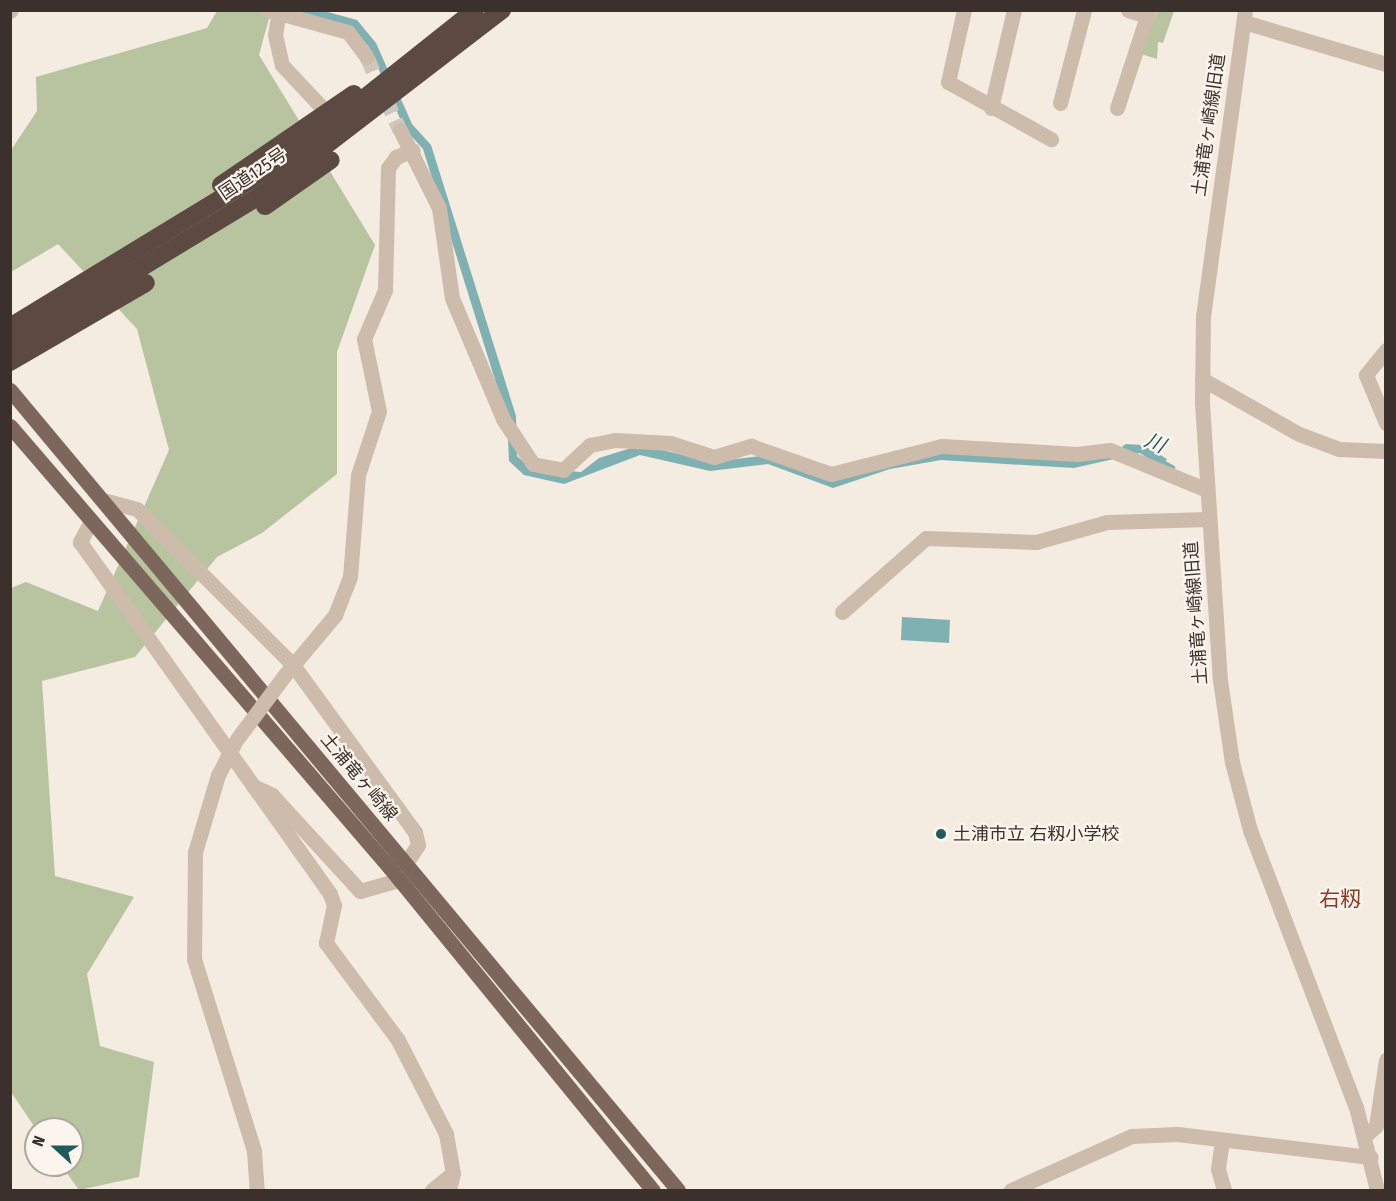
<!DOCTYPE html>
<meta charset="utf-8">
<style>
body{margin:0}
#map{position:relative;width:1396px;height:1201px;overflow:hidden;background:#f4ebe1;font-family:"Fira Sans Condensed","Noto Sans JP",sans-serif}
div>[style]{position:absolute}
.green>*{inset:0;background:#b8c4a0}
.water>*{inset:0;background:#7fb0b2}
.stream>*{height:4.5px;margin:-2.25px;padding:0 2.25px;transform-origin:2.25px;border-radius:2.25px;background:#7fb0b2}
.minor-tunnel>*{height:15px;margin-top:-7.5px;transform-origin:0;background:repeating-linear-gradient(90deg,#cfc6bd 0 15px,transparent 0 23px)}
.minor>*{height:15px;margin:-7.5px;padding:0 7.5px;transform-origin:7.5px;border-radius:7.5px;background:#cdbbac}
.major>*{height:15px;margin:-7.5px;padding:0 7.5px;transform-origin:7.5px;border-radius:7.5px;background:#7d675c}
.highway>*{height:18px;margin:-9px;padding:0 9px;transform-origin:9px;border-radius:9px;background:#5c4a42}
.minor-bridge>*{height:15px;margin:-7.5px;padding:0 7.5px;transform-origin:7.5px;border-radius:7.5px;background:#cdbbac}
.dots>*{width:16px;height:16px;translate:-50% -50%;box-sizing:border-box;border:3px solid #fbf5ee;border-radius:50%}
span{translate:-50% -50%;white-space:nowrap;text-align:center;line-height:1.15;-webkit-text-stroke:4.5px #fbf5ee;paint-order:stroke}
.street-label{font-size:18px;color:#3b302b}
.poi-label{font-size:18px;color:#3b302b}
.left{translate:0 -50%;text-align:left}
.water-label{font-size:20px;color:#1f5a5e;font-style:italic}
.quarter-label{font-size:21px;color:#8c3b22}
.frame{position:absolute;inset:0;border:12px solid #3b302b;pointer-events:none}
.north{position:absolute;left:24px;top:1117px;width:60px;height:60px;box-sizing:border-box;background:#fbf5ee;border:2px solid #aea6a0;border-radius:50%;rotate:291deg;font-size:16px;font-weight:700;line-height:24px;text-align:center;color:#3b302b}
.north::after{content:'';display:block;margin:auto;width:21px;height:27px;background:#1f5a5e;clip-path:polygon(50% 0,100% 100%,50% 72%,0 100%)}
</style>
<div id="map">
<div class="green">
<i style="clip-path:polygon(217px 11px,271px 11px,259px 55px,375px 245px,337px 352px,337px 474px,262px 533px,217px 557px,135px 657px,42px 681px,55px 876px,134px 897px,87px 974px,100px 1046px,154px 1062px,139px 1177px,79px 1190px,61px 1165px,72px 1165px,72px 1129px,36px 1129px,11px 1092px,11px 588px,26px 582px,98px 611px,169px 450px,137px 329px,58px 244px,11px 272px,11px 150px,37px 111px,36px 77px,207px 28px)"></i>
<i style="clip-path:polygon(1158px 11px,1174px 11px,1163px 43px,1158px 42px,1157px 59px,1138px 53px)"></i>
</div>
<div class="water">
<i style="clip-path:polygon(290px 11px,324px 11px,357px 20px,376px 43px,412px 124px,431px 145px,516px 416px,517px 456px,530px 468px,581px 472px,599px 458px,641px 445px,712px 462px,768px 455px,832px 479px,941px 450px,1110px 455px,1126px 444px,1143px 445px,1167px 459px,1162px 468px,1140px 453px,1074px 468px,941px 460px,890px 469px,833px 488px,768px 464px,710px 471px,640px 455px,564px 484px,524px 475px,509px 461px,507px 418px,423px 149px,404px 128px,369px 47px,351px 28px)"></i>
<i style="clip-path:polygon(902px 617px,950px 620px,949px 643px,901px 640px)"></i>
</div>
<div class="stream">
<i style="left:1161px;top:461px;width:13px;rotate:29deg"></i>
</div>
<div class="minor-tunnel">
<i style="left:367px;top:57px;width:80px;rotate:65.7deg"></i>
</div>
<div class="minor">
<i style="left:268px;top:10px;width:83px;rotate:15.4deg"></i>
<i style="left:348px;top:32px;width:31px;rotate:53deg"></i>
<i style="left:279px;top:10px;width:25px;rotate:99deg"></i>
<i style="left:275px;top:35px;width:31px;rotate:77deg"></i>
<i style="left:282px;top:65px;width:64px;rotate:46.9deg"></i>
<i style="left:964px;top:10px;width:74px;rotate:102.5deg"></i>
<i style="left:948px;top:82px;width:118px;rotate:29deg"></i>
<i style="left:1128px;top:10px;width:20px;rotate:18deg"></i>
<i style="left:1245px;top:10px;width:309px;rotate:97.8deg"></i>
<i style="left:1203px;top:316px;width:87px;rotate:90.7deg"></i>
<i style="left:1202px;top:403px;width:278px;rotate:86.3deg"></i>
<i style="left:1220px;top:680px;width:83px;rotate:81.7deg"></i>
<i style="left:1232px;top:762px;width:70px;rotate:75.2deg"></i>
<i style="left:1250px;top:830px;width:297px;rotate:69.1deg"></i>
<i style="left:1356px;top:1107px;width:86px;rotate:75.8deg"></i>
<i style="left:10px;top:11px;width:1px;rotate:-45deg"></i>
<i style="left:1244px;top:22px;width:148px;rotate:16.5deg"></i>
<i style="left:1060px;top:103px;width:96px;rotate:-75.5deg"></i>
<i style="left:991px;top:108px;width:101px;rotate:-76.8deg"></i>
<i style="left:1117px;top:108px;width:103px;rotate:-71.9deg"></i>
<i style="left:400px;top:130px;width:87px;rotate:63.4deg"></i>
<i style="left:439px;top:208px;width:91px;rotate:81.8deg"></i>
<i style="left:452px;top:298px;width:131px;rotate:67.1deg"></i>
<i style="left:503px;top:419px;width:54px;rotate:56.3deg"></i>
<i style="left:533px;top:464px;width:31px;rotate:11deg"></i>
<i style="left:563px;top:470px;width:37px;rotate:-43deg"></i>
<i style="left:590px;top:445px;width:25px;rotate:-11deg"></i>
<i style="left:615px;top:440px;width:55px;rotate:3.1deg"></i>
<i style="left:670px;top:443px;width:46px;rotate:17.7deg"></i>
<i style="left:714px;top:457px;width:39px;rotate:-17deg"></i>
<i style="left:751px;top:446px;width:85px;rotate:19.3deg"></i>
<i style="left:831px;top:474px;width:114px;rotate:-14.2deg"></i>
<i style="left:942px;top:446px;width:135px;rotate:3.4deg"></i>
<i style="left:1077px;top:454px;width:33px;rotate:-7deg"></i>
<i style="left:1110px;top:450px;width:105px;rotate:22.4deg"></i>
<i style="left:1386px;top:350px;width:32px;rotate:129deg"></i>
<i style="left:1366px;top:375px;width:52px;rotate:67.4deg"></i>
<i style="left:1202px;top:379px;width:112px;rotate:29.6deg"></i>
<i style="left:1299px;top:434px;width:43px;rotate:20.6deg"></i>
<i style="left:1339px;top:449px;width:47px;rotate:2.4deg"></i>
<i style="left:103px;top:500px;width:35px;rotate:15deg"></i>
<i style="left:137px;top:509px;width:221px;rotate:45deg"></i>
<i style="left:293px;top:665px;width:207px;rotate:53.9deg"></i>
<i style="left:415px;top:832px;width:13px;rotate:77deg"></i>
<i style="left:418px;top:845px;width:22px;rotate:124deg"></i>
<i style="left:91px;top:521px;width:24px;rotate:118deg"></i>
<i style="left:80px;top:542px;width:432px;rotate:54.6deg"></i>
<i style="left:330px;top:894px;width:12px;rotate:70deg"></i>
<i style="left:334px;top:905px;width:39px;rotate:102deg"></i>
<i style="left:326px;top:943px;width:121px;rotate:53.4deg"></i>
<i style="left:398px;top:1040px;width:106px;rotate:62.9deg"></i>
<i style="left:446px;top:1134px;width:40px;rotate:80deg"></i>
<i style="left:453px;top:1173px;width:17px;rotate:103deg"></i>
<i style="left:842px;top:612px;width:112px;rotate:-41.4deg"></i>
<i style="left:926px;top:538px;width:110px;rotate:2.1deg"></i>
<i style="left:1036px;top:542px;width:74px;rotate:-15.7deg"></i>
<i style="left:1107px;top:522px;width:101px;rotate:-1.7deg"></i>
<i style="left:284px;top:676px;width:80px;rotate:-50.1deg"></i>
<i style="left:335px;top:615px;width:41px;rotate:-68.5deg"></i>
<i style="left:350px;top:577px;width:102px;rotate:-85.5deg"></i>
<i style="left:358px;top:475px;width:67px;rotate:-71.8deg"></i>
<i style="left:379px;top:411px;width:74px;rotate:-101.8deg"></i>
<i style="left:364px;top:339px;width:53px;rotate:-66.8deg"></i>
<i style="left:385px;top:290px;width:122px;rotate:-88.6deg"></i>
<i style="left:388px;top:168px;width:14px;rotate:-54deg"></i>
<i style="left:396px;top:157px;width:18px;rotate:-22deg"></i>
<i style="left:234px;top:744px;width:35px;rotate:117deg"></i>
<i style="left:218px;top:775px;width:80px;rotate:106.6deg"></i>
<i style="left:195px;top:852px;width:107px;rotate:90.5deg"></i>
<i style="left:194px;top:959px;width:201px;rotate:72.6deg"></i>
<i style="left:254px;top:1151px;width:39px;rotate:86deg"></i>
<i style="left:253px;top:786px;width:21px;rotate:25deg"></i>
<i style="left:272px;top:795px;width:130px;rotate:47.5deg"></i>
<i style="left:360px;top:891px;width:41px;rotate:-15.8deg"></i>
<i style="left:1366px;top:1135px;width:13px;rotate:-42deg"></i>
<i style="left:1376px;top:1126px;width:67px;rotate:-81.4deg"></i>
<i style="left:1222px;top:1140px;width:29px;rotate:98deg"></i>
<i style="left:1218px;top:1169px;width:22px;rotate:74deg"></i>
<i style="left:432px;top:1190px;width:27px;rotate:-39deg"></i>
<i style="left:1011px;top:1190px;width:133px;rotate:-24.1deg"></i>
<i style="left:1132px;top:1136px;width:45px;rotate:-2.5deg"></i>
<i style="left:1177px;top:1134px;width:195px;rotate:6.8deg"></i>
</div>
<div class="major">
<i style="left:10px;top:390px;width:1042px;rotate:50.14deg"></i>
<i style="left:10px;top:426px;width:583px;rotate:49.31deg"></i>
<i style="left:390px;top:868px;width:416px;rotate:50.8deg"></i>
</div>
<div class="highway">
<i style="left:221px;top:185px;width:161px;rotate:-34.4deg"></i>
<i style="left:265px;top:206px;width:80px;rotate:-34.9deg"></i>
<i style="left:10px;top:327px;width:282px;rotate:-31.4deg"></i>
<i style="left:251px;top:180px;width:106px;rotate:-35deg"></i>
<i style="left:338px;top:119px;width:175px;rotate:-38.5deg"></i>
<i style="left:10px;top:347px;width:293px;rotate:-31.2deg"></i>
<i style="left:261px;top:195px;width:304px;rotate:-37.5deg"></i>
<i style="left:10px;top:362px;width:157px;rotate:-30.2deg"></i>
</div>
<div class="minor-bridge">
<i style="left:237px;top:739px;width:79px;rotate:-53.3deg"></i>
</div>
<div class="dots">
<i style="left:941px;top:834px;background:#1f5a5e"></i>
</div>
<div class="street-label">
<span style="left:1209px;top:125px;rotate:-82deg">土浦竜ヶ崎線旧道</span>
<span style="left:253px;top:174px;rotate:-34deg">国道125号</span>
<span style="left:1196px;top:613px;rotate:-94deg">土浦竜ヶ崎線旧道</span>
<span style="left:359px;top:777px;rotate:50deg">土浦竜ヶ崎線</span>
</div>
<div class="poi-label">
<span class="left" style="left:953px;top:834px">土浦市立 右籾小学校</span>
</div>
<div class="water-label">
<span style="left:1155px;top:443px;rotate:23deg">川</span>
</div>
<div class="quarter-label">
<span style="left:1340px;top:899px">右籾</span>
</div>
<div class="frame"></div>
<div class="north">N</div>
</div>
